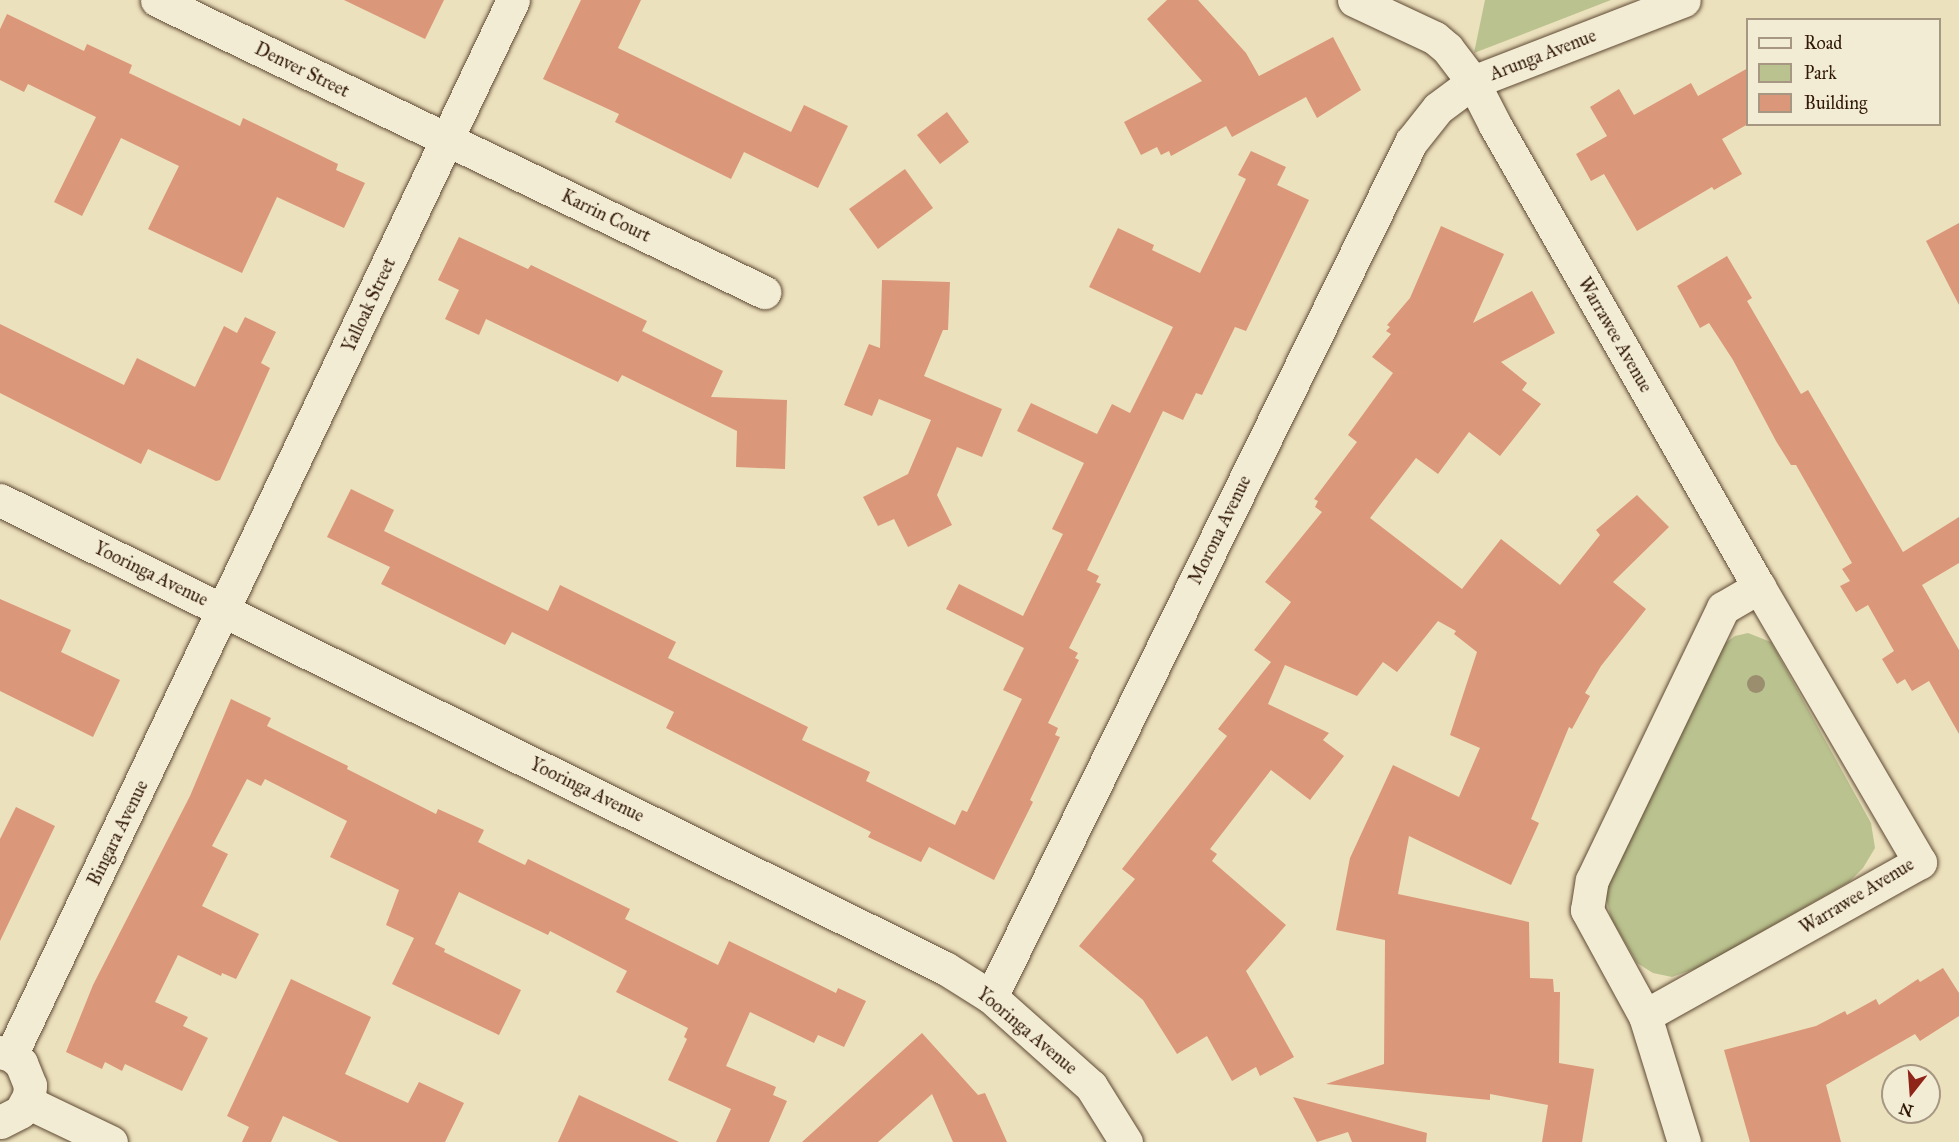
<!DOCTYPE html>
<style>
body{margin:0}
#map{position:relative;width:1959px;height:1142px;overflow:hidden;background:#ece1bd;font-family:"IM FELL Great Primer",serif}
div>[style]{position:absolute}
.green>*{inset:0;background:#bac28f}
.building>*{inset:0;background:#db9779}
.roads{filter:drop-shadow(0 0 2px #5f4a34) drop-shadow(0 0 2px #5f4a34)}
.street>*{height:33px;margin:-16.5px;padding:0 16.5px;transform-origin:16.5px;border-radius:16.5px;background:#f3ecd4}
.trees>*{width:18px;height:18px;margin:-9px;border-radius:50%;background:#9b8e6f}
span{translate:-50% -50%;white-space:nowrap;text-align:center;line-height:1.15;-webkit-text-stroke:5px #f3ecd4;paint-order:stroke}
.street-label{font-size:18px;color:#301707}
.legend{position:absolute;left:1746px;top:18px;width:195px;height:108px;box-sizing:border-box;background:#f3ecd4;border:2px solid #a59782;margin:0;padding:8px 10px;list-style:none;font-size:18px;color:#301707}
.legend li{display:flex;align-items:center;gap:12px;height:30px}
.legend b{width:30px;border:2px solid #a59782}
.north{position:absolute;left:1881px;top:1064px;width:60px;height:60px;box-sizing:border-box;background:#f3ecd4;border:2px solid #a59782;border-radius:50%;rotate:197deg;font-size:16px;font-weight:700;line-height:24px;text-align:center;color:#301707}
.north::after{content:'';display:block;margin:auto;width:21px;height:27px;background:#8f2418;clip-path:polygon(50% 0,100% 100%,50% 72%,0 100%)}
</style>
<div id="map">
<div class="green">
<i style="clip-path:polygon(1485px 0,1611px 0,1474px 53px)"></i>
<i style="clip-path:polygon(1748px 633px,1771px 642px,1871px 823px,1875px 848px,1863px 868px,1849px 882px,1700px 967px,1672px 977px,1653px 973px,1637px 963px,1611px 918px,1606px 898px,1610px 879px,1724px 644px,1735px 636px)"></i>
</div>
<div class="building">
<i style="clip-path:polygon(344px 0,444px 0,425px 39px)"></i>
<i style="clip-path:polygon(581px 0,641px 0,618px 48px,791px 132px,804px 105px,848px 126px,818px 188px,744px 152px,731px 179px,615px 122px,619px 114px,543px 79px)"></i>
<i style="clip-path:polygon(1167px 0,1198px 0,1246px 53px,1259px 76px,1333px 37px,1361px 90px,1317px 118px,1306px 97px,1232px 137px,1226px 126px,1171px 156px,1169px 151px,1161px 155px,1157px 147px,1141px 155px,1124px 122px,1202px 81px,1147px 19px)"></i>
<i style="clip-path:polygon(7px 14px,84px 51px,87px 44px,132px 65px,129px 73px,240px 126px,243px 118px,338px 164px,336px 170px,365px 183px,344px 228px,277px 197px,242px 273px,148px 229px,179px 166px,121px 138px,82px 216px,54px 202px,96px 117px,28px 84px,24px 92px,0 80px,0 29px)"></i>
<i style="clip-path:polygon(1748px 68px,1748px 124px,1722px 139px,1742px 174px,1714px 190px,1712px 187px,1637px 231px,1604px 174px,1591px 181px,1576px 154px,1607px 136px,1590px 107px,1619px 89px,1634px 115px,1691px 83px,1698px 96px)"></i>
<i style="clip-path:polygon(947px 112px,969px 142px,940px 164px,917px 135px)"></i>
<i style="clip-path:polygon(1251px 151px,1286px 167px,1277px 185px,1309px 200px,1246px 331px,1235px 327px,1202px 395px,1196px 393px,1183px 420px,1163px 411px,1087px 570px,1099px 576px,1096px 582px,1101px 584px,1069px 648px,1078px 653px,1075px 658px,1079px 660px,1048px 723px,1058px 728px,1055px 735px,1060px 737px,1030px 800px,1033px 802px,994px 880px,929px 847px,921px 862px,868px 837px,871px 832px,666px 728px,674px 712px,512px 632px,505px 645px,381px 584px,390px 567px,327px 537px,351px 489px,394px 510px,384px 531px,548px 611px,560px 585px,676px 642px,668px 658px,808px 727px,802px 740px,870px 772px,866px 781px,955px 825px,962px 810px,967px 812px,1022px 699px,1003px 690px,1024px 648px,946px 609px,959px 584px,1023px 616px,1063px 534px,1052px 529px,1084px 463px,1017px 431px,1031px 403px,1097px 434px,1112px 404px,1130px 413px,1173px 327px,1089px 287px,1118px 228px,1154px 245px,1152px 250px,1200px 273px,1246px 179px,1238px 175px)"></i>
<i style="clip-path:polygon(905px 169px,933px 208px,878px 249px,849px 209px)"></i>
<i style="clip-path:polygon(1959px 223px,1959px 305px,1926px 241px)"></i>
<i style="clip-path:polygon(1441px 226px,1504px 254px,1473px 323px,1532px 291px,1555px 333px,1501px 362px,1527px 383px,1522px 390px,1541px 404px,1500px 456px,1469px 432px,1438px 474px,1416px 458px,1370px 518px,1462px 589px,1501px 539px,1560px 585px,1600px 535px,1596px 530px,1637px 495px,1669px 527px,1613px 582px,1646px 609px,1601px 666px,1585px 693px,1590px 696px,1572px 729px,1569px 727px,1531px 819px,1539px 823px,1511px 885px,1409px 836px,1398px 894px,1529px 922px,1530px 978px,1553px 979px,1554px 992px,1560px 992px,1559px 1063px,1594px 1069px,1582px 1142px,1542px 1142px,1548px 1105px,1490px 1094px,1490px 1100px,1326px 1084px,1384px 1064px,1385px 940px,1336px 930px,1350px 858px,1393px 765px,1459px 797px,1480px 748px,1450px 735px,1477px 652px,1454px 634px,1456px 631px,1438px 621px,1397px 672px,1383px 662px,1357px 696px,1285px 665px,1268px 704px,1329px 733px,1323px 740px,1344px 756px,1310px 800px,1271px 770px,1210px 849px,1217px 854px,1212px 861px,1286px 925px,1246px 971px,1294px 1057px,1260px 1076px,1256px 1067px,1232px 1081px,1207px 1036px,1177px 1054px,1143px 1000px,1079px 946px,1135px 879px,1122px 869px,1227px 736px,1218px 729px,1271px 662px,1254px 650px,1291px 602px,1265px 582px,1322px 512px,1315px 507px,1318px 501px,1314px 499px,1357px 442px,1348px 435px,1393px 373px,1372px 357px,1391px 334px,1386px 331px,1390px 327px,1387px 325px,1410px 298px)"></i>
<i style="clip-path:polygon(459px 237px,528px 269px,531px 265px,647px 321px,642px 331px,723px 371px,711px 397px,787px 400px,785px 469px,736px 467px,737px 431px,622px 375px,618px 382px,486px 319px,479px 335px,445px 319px,459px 290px,438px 280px)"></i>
<i style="clip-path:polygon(1727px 256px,1752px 298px,1747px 301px,1801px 394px,1808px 390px,1903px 552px,1959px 517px,1959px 563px,1922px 585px,1959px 650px,1959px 734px,1929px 681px,1912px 691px,1905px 679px,1897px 684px,1882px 659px,1894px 651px,1868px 605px,1856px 612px,1840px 586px,1850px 581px,1842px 569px,1852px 563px,1796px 465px,1791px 465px,1776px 441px,1733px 360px,1709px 323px,1700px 328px,1677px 286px)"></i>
<i style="clip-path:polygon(882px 280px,950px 282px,948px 330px,943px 330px,924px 376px,1002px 409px,982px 457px,957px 447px,937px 495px,952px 525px,908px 547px,894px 519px,878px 526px,863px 497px,908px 474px,931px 420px,879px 399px,872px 416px,844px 405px,869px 344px,880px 348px)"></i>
<i style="clip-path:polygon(245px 317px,276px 332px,261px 363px,270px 368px,220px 480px,216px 481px,148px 449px,141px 464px,0 393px,0 324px,124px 385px,137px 358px,195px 387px,224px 326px,237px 333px)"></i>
<i style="clip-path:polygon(0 599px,71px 630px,61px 652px,120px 680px,93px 737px,0 691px)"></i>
<i style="clip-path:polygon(231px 699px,271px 718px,267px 726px,348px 766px,347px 769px,436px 814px,438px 809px,484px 830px,478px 842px,525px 865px,528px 859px,630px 909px,625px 919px,718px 965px,729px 941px,836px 993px,838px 988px,866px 1001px,844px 1047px,818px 1035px,814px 1043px,750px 1012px,726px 1066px,776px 1087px,773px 1095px,787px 1101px,769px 1142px,716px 1142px,731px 1109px,668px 1080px,687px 1039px,684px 1037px,688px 1028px,616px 992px,627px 971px,550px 931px,548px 935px,459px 892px,435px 944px,445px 949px,444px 952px,521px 990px,499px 1035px,392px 984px,414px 938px,386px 925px,399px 890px,330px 857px,347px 821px,265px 779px,261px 786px,247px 779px,212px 846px,228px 854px,202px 906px,259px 934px,236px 979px,222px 973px,221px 976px,178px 955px,155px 1002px,188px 1017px,183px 1026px,208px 1038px,182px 1091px,125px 1064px,122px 1071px,105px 1062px,102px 1069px,66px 1052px,93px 985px,190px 796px)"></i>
<i style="clip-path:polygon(16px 807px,55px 826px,0 941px,0 839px)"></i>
<i style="clip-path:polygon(1943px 968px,1959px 993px,1959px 1016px,1920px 1041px,1915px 1034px,1826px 1085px,1841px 1142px,1750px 1142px,1724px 1050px,1816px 1026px,1845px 1011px,1847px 1015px,1876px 999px,1879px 1005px,1918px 979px,1920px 982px)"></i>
<i style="clip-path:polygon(291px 979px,371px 1017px,345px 1074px,408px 1103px,419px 1082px,464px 1103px,445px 1142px,339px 1142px,283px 1116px,271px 1142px,242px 1142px,249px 1127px,227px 1116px)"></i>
<i style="clip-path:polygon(922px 1033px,978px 1095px,985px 1093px,1007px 1142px,953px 1142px,932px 1094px,878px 1142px,802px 1142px)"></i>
<i style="clip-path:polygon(579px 1095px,679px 1142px,558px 1142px)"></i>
<i style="clip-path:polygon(1293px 1097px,1427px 1133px,1426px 1142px,1352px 1142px,1348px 1132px,1317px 1142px)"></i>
</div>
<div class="roads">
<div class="street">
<i style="left:157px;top:0;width:674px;rotate:25.69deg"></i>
<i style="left:1354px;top:0;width:89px;rotate:25.1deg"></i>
<i style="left:1435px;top:38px;width:16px;rotate:40deg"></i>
<i style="left:1447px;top:48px;width:43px;rotate:52.6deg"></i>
<i style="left:1473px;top:82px;width:48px;rotate:62.9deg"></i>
<i style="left:1495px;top:125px;width:532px;rotate:60.26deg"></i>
<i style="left:1759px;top:587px;width:319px;rotate:59.7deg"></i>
<i style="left:1920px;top:862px;width:315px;rotate:150.8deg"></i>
<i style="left:1645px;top:1016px;width:121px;rotate:-118.7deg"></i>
<i style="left:1587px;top:910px;width:30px;rotate:-81deg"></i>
<i style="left:1592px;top:880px;width:302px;rotate:-64.3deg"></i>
<i style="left:1723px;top:608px;width:42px;rotate:-30.3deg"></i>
<i style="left:0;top:500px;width:1055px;rotate:26.35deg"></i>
<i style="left:945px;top:968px;width:54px;rotate:32.2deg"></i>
<i style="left:991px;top:997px;width:134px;rotate:41.7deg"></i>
<i style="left:1091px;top:1086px;width:66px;rotate:58deg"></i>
<i style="left:991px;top:997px;width:953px;rotate:-63.84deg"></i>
<i style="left:1411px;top:142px;width:43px;rotate:-51.5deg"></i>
<i style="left:1438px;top:108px;width:44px;rotate:-36.6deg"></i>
<i style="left:1473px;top:82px;width:226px;rotate:-21.2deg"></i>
<i style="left:1645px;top:1016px;width:132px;rotate:72.8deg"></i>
<i style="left:0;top:1052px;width:11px;rotate:15deg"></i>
<i style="left:11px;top:1055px;width:13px;rotate:39deg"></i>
<i style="left:21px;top:1063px;width:24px;rotate:68deg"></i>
<i style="left:30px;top:1085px;width:11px;rotate:95deg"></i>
<i style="left:29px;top:1096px;width:18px;rotate:119deg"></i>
<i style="left:20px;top:1112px;width:22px;rotate:153deg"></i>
<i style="left:11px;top:1055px;width:1168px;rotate:-64.55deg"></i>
<i style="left:27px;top:1102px;width:93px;rotate:25.5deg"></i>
</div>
</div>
<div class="trees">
<i style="left:1756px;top:684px"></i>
</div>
<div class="street-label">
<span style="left:1543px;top:55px;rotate:-21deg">Arunga Avenue</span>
<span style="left:302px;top:70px;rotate:26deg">Denver Street</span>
<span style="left:606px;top:216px;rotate:26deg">Karrin Court</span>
<span style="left:369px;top:305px;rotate:-65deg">Yalloak Street</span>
<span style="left:1615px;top:335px;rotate:60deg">Warrawee Avenue</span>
<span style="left:1220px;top:530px;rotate:-64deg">Morona Avenue</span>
<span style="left:151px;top:574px;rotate:26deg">Yooringa Avenue</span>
<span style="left:587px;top:790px;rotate:26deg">Yooringa Avenue</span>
<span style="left:118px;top:833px;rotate:-64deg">Bingara Avenue</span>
<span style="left:1857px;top:896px;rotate:-31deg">Warrawee Avenue</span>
<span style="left:1027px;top:1031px;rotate:40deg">Yooringa Avenue</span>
</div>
<ul class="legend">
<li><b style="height:8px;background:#f3ecd4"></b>Road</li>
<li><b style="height:16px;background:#bac28f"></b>Park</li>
<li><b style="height:16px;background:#db9779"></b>Building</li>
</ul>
<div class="north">N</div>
</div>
